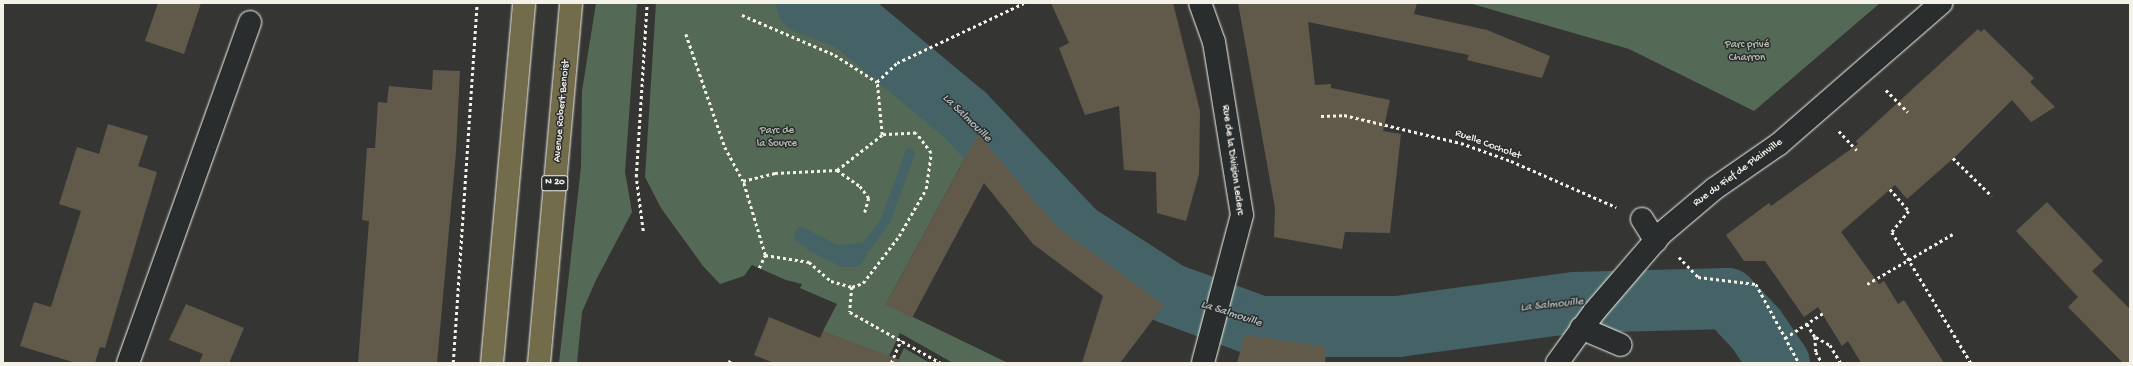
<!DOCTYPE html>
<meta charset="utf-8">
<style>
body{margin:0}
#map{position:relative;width:2133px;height:366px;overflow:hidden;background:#353634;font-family:"Gochi Hand",sans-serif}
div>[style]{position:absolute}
.green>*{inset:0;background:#546a56}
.water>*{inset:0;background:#456367}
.stream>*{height:10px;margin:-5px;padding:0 5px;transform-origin:5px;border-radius:5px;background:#456367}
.river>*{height:61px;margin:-30.5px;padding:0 30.5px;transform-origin:30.5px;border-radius:30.5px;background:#456367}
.building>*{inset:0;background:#615a4a}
.path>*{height:2.5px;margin-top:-1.25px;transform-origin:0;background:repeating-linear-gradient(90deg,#f4f1e8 0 3px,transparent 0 6px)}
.roads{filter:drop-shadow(0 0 1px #f4f1e8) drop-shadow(0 0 1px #f4f1e8)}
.minor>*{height:22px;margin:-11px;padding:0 11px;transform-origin:11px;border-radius:11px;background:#2a2d2e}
.major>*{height:22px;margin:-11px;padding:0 11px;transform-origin:11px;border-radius:11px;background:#736c4b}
span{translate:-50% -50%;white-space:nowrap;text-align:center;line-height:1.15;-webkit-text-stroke:3px #2a2d2e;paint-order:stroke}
.shield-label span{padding:1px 3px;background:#2a2d2e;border:1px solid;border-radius:3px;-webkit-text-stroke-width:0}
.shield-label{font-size:10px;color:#f4f1e8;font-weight:700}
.park-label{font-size:11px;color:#b4bbae}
.street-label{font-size:11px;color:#f4f1e8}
.water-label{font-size:12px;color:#aeb8b4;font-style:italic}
.frame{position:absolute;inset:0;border:4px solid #f4f1e8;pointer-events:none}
</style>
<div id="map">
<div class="green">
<i style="clip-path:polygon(596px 3px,637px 3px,625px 172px,632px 212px,596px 280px,582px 312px,577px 363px,559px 363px,581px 167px,582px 91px)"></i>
<i style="clip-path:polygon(656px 3px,783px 3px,839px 26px,858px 35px,978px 134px,886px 304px,1008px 363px,953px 363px,900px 333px,886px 363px,823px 331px,837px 304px,800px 288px,802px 284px,786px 280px,752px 265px,744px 276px,720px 284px,703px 266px,661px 208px,645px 177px)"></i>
<i style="clip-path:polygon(1469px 3px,1880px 3px,1754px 111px,1629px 49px)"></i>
<i style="clip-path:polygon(904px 348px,930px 363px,897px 363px)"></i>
</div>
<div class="water">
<i style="clip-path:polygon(801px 226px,835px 244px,845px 245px,863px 242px,866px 247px,867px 256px,858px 267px,842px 267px,811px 252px,795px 240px,794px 232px)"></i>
</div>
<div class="stream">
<i style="left:866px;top:247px;width:34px;rotate:-53deg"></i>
<i style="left:886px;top:220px;width:71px;rotate:-70.3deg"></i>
</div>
<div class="river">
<i style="left:806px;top:3px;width:48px;rotate:20.7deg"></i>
<i style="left:851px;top:20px;width:147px;rotate:39.8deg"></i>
<i style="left:964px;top:114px;width:163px;rotate:46.7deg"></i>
<i style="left:1076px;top:233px;width:111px;rotate:32.8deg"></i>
<i style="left:1169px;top:293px;width:96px;rotate:20.1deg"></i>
<i style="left:1259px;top:326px;width:138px"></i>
<i style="left:1397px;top:326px;width:179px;rotate:-7.7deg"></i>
<i style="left:1574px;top:302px;width:153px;rotate:-1.5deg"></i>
<i style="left:1727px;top:298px;width:42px;rotate:46.9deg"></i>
<i style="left:1756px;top:329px;width:41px;rotate:55.9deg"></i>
</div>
<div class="building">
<i style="clip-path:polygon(158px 3px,201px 3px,184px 54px,145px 41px)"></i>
<i style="clip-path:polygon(1051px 3px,1173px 3px,1200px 111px,1199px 174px,1186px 221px,1157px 213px,1156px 172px,1124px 170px,1119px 106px,1085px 115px,1059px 48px,1069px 43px)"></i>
<i style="clip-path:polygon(1238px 3px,1417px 3px,1414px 14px,1487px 30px,1550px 56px,1542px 78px,1467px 60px,1469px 55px,1308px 22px,1315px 85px,1331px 84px,1331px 88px,1390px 100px,1383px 131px,1401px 134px,1390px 233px,1345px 232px,1342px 249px,1274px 237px,1275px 208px)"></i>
<i style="clip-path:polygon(1978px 29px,1981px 32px,1984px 29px,2034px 78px,2030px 82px,2055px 107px,2031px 122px,2012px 100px,1956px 156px,1907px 199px,1895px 185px,1841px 232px,1879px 284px,1884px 281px,1898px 304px,1904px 300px,1944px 363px,1861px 363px,1848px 341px,1842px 346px,1818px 307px,1804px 317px,1765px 261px,1744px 261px,1726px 235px,1769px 203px,1771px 206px,1858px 144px,1856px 141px)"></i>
<i style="clip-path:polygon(433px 70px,460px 71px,456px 152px,437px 363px,358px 363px,369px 221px,362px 220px,367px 148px,375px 148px,378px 102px,387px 103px,389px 86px,432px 90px)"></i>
<i style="clip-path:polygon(108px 124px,148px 136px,138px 166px,157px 172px,105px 348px,100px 347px,95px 363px,76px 363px,20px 346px,34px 302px,51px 307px,81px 211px,59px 204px,77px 147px,99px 154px)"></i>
<i style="clip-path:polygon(978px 134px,1056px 226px,1164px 305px,1120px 363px,1082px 363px,1103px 296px,1033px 244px,984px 183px,912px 318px,886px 304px)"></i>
<i style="clip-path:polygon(2047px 202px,2103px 261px,2092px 271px,2130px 309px,2130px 363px,2123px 363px,2068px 307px,2078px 297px,2016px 231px)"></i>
<i style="clip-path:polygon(186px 304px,244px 328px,229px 363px,199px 363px,203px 354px,169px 340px)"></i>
<i style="clip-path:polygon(769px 317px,820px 338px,823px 331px,900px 360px,900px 363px,774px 363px,754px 355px)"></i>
<i style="clip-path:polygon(1245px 335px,1326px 347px,1325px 363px,1237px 363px)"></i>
</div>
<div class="path">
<i style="left:742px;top:15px;width:101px;rotate:23.3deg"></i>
<i style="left:835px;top:55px;width:50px;rotate:32.7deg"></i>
<i style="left:686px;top:34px;width:120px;rotate:71deg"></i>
<i style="left:725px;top:147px;width:38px;rotate:62deg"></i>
<i style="left:1886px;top:90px;width:31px;rotate:45deg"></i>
<i style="left:1321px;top:116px;width:23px;rotate:-2deg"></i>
<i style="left:1344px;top:115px;width:120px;rotate:13.5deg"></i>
<i style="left:1461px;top:143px;width:53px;rotate:19.8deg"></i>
<i style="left:1511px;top:161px;width:115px;rotate:23.7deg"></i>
<i style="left:1839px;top:131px;width:26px;rotate:47deg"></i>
<i style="left:1953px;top:158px;width:54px;rotate:44.3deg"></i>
<i style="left:837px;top:170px;width:28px;rotate:35deg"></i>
<i style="left:860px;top:186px;width:15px;rotate:53deg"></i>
<i style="left:869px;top:198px;width:15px;rotate:106deg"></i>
<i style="left:1890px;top:189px;width:29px;rotate:49deg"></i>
<i style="left:1909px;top:211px;width:27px;rotate:129deg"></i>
<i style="left:1892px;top:232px;width:153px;rotate:58.9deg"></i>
<i style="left:643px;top:231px;width:54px;rotate:-97.4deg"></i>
<i style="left:636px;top:177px;width:174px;rotate:-86.4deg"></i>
<i style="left:765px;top:255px;width:45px;rotate:9deg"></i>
<i style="left:809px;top:262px;width:29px;rotate:41deg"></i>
<i style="left:831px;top:281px;width:22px;rotate:16deg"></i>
<i style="left:852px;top:287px;width:25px;rotate:95deg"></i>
<i style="left:850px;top:312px;width:104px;rotate:29.3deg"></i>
<i style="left:1679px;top:257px;width:28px;rotate:46deg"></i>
<i style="left:1698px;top:277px;width:58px;rotate:6.9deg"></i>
<i style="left:1756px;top:284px;width:90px;rotate:61.4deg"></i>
<i style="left:759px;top:268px;width:14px;rotate:-65deg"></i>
<i style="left:765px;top:255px;width:77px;rotate:-106.6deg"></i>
<i style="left:743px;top:181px;width:33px;rotate:-14deg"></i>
<i style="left:775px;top:173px;width:62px;rotate:-2.8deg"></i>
<i style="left:837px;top:170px;width:57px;rotate:-37.9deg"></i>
<i style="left:882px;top:135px;width:53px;rotate:-95.4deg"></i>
<i style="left:877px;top:82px;width:28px;rotate:-44deg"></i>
<i style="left:897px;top:63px;width:140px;rotate:-25.3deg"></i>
<i style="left:1867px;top:284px;width:99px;rotate:-30.2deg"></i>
<i style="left:852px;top:287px;width:12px;rotate:-20deg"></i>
<i style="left:863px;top:283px;width:59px;rotate:-52.5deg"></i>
<i style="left:899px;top:236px;width:54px;rotate:-60.1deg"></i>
<i style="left:926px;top:189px;width:36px;rotate:-82deg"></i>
<i style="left:931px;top:153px;width:25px;rotate:-127deg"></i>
<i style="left:916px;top:133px;width:34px;rotate:177deg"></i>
<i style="left:1807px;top:324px;width:15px;rotate:58deg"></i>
<i style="left:1815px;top:337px;width:15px;rotate:86deg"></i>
<i style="left:1816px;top:352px;width:13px;rotate:61deg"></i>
<i style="left:1816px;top:337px;width:16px;rotate:30deg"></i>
<i style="left:1830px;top:345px;width:21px;rotate:59deg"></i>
<i style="left:1785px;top:338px;width:45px;rotate:-33.3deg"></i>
<i style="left:453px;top:363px;width:361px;rotate:-86.2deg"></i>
<i style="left:729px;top:363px;width:3px;rotate:-72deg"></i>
<i style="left:891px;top:363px;width:25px;rotate:-67deg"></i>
</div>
<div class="roads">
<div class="minor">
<i style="left:1200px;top:3px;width:41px;rotate:70.3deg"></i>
<i style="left:1214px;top:42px;width:175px;rotate:80.8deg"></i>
<i style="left:1242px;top:215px;width:153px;rotate:104.8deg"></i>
<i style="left:1642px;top:219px;width:26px;rotate:58deg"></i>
<i style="left:1581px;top:328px;width:43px;rotate:23deg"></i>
<i style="left:128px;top:363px;width:362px;rotate:-70.3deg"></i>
<i style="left:1557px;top:363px;width:63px;rotate:-54deg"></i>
<i style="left:1594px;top:312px;width:104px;rotate:-49.3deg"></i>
<i style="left:1662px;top:233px;width:68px;rotate:-40.2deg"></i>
<i style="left:1714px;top:189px;width:79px;rotate:-34.7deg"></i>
<i style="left:1779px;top:144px;width:215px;rotate:-41deg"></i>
</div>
<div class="major">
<i style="left:492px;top:363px;width:361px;rotate:-84.9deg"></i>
<i style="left:539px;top:363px;width:361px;rotate:-84.9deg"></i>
</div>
</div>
<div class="shield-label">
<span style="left:555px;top:183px">N 20</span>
</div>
<div class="park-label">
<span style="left:1747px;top:52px">Parc privé<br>Charron</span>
<span style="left:777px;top:138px">Parc de<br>la Source</span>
</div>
<div class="street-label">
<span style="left:562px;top:111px;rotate:-85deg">Avenue Robert Benoist</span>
<span style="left:1488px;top:145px;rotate:20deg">Ruelle Cocholet</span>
<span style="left:1232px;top:160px;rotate:82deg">Rue de la Division Leclerc</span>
<span style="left:1738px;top:173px;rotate:-36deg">Rue du Fief de Plainville</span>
</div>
<div class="water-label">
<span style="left:966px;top:119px;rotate:44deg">La Salmouille</span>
<span style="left:1552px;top:306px;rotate:-6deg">La Salmouille</span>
<span style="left:1231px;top:315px;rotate:18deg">La Salmouille</span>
</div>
<div class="frame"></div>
</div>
